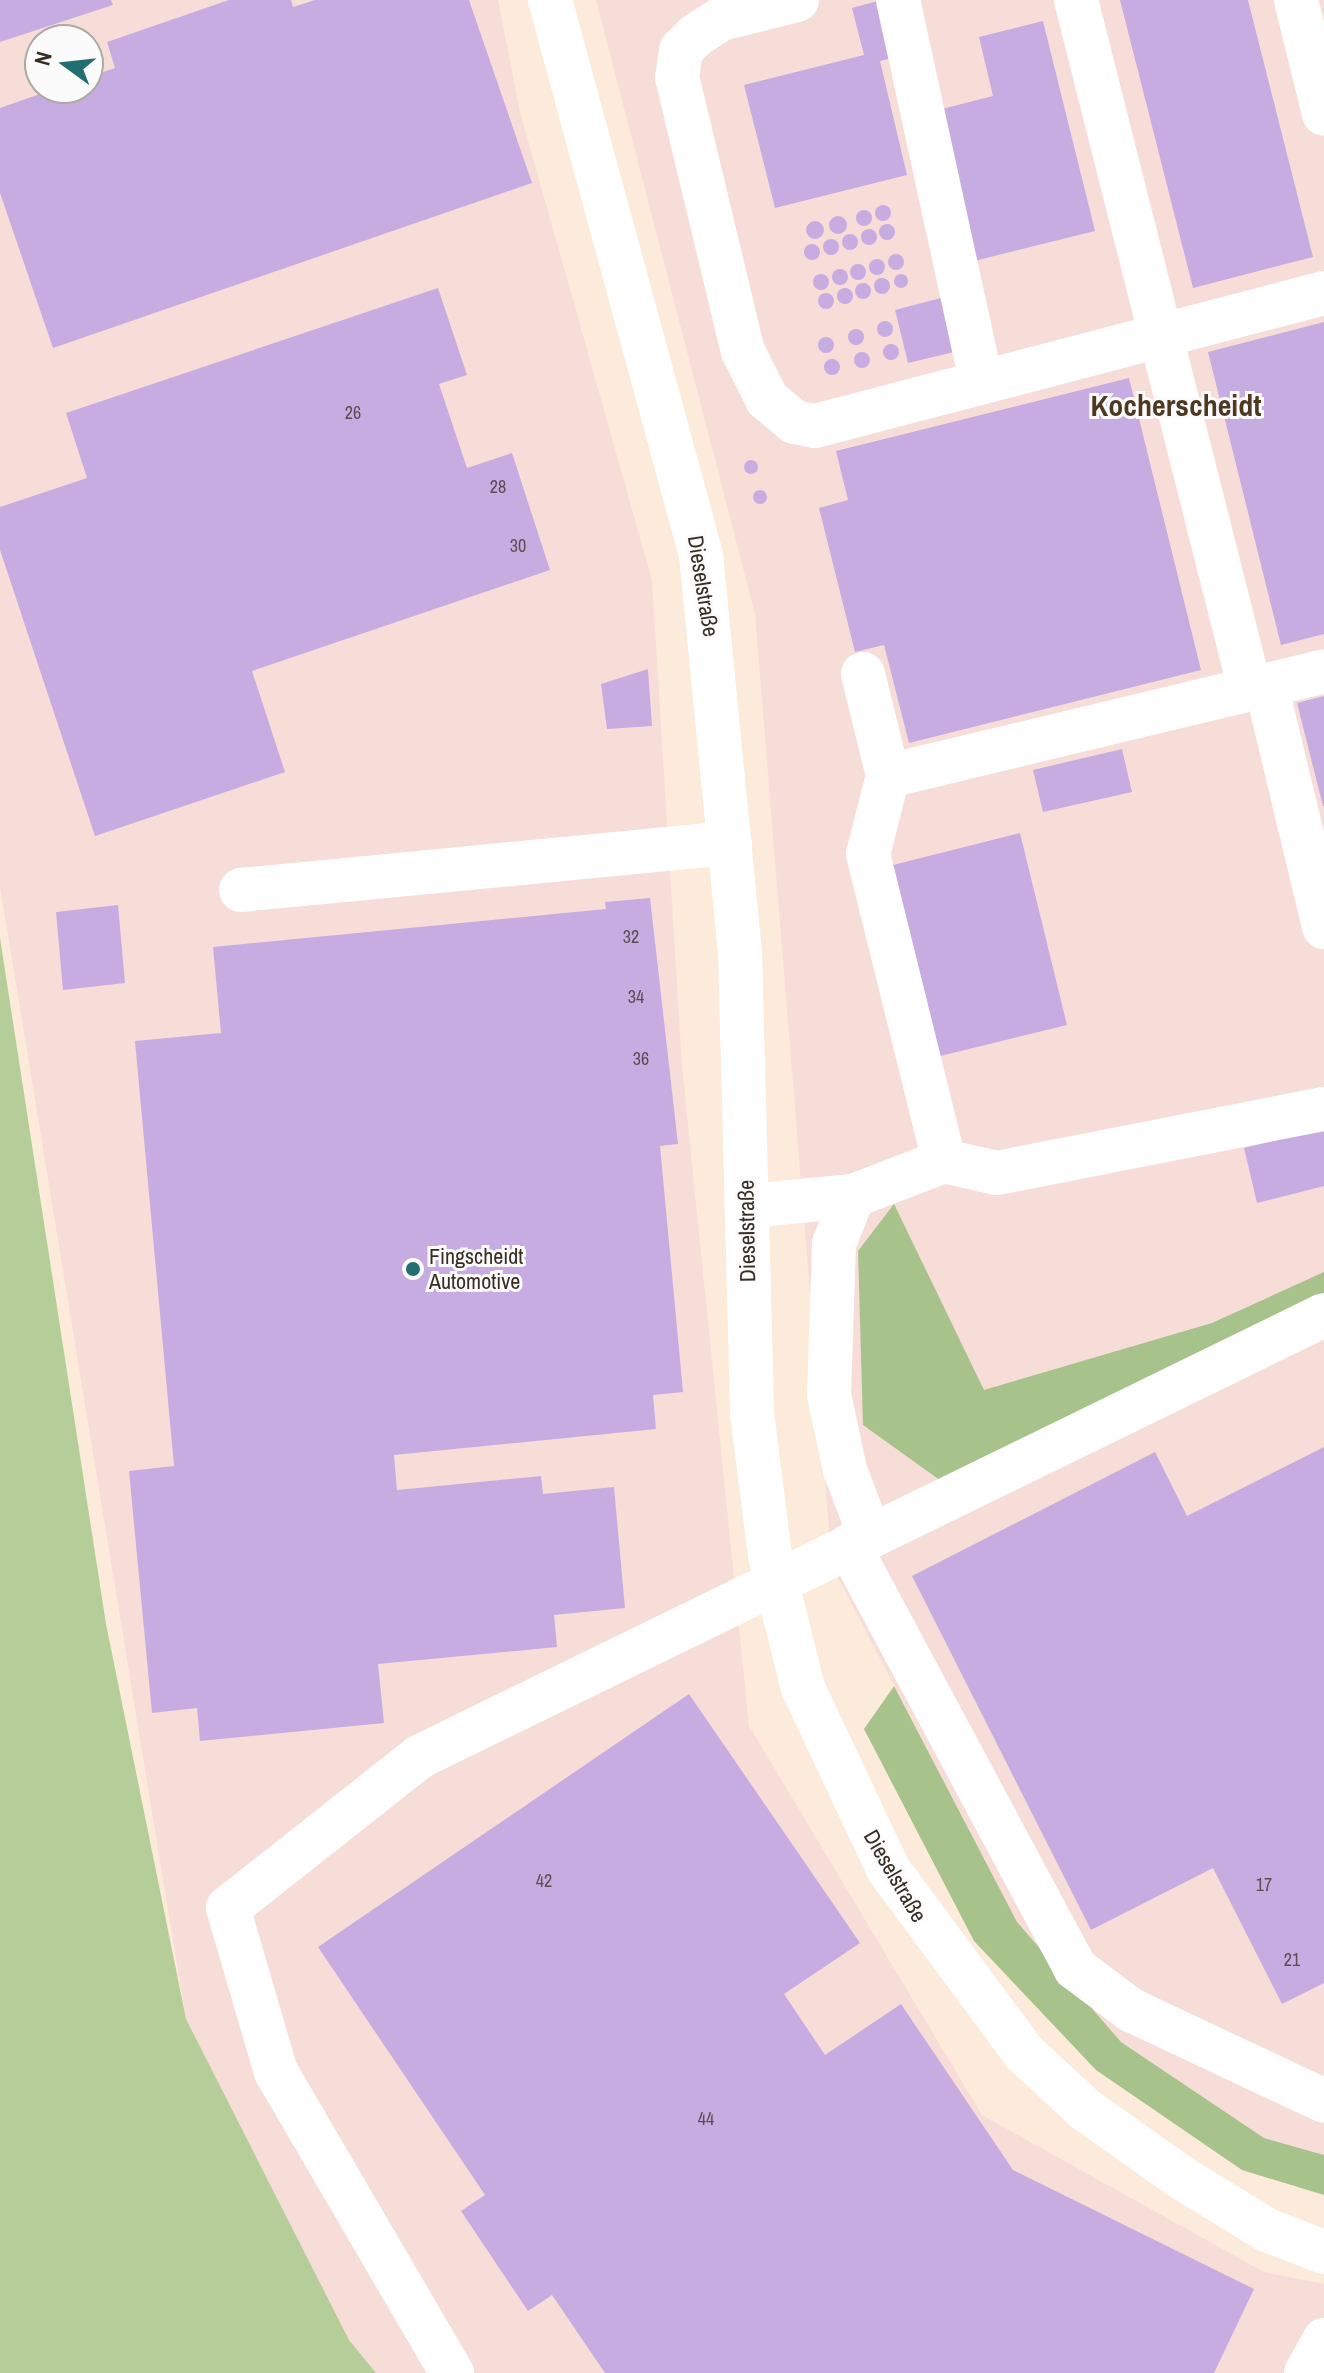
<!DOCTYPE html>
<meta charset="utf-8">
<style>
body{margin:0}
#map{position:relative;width:1324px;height:2373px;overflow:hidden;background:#fceadb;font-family:"Archivo Narrow",sans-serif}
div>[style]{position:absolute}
.industrial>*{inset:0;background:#f7ddd8}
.green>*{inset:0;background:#b5ce99}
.forest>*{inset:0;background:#a8c28c}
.building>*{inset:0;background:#c7ace1}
.round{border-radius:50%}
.minor>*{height:44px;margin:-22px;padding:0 22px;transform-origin:22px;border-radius:22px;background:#fff}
.dots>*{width:22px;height:22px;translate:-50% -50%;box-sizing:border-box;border:4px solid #fbfbfb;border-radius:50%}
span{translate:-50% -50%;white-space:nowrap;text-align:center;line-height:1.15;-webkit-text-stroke:6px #fbfbfb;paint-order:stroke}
.number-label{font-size:18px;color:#5c4d52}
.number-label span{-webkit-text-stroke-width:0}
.street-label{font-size:22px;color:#382d23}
.poi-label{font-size:22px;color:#382d23}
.left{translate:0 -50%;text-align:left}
.district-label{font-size:30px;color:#4f3822;font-weight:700}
.north{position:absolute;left:24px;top:24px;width:80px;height:80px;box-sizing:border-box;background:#fbfbfb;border:2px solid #ada9a5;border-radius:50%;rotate:285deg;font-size:22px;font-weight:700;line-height:32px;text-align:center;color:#382d23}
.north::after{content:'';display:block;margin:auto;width:28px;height:36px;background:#236e70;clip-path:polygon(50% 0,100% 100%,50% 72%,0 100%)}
</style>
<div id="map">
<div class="industrial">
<i style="clip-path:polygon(evenodd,0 0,498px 0,520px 112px,652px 580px,682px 1065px,749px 1726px,982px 2115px,1264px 2272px,1324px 2284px,1324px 2373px,366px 2373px,347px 2351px,186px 2019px,0 887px,0 0,40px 40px,88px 40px,88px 88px,40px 88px,40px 40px)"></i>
<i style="clip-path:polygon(596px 0,1324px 0,1324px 2155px,1264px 2138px,1121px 2042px,1017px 1922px,832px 1566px,755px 614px)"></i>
</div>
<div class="green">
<i style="clip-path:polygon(0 938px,106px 1624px,186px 2019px,349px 2340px,376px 2373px,0 2373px)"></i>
</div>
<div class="forest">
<i style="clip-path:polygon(894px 1204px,984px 1390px,1212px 1323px,1324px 1272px,1324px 1312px,969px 1501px,863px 1425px,858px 1251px)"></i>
<i style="clip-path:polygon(894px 1686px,1017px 1922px,1121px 2042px,1264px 2138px,1324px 2155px,1324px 2195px,1242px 2170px,1096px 2070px,974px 1941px,864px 1729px)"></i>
</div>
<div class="building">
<i style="clip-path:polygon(0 0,111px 0,113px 5px,0 42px)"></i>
<i style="clip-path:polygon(229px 0,291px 0,293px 7px,315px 0,469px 0,532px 183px,53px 348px,0 193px,0 108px,57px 88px,88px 88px,88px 77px,115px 68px,107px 42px)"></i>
<i style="clip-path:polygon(1120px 0,1248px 0,1313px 257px,1193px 288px)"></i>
<i style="clip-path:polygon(878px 1px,892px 58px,880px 61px,907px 175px,775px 208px,744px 85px,864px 55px,852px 8px)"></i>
<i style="clip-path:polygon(1043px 21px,1095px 231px,970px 262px,934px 111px,993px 96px,979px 37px)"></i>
<i class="round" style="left:875px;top:205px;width:16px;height:16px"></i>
<i class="round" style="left:856px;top:210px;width:16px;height:16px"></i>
<i class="round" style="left:829px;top:216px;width:18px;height:18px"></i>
<i class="round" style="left:806px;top:221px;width:18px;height:18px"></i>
<i class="round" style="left:879px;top:224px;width:16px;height:16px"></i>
<i class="round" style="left:861px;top:229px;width:16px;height:16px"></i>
<i class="round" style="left:842px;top:234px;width:16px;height:16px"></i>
<i class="round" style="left:823px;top:239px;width:16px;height:16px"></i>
<i class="round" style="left:804px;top:244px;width:16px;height:16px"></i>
<i class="round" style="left:888px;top:254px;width:16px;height:16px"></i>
<i class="round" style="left:869px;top:259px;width:16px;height:16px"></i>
<i class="round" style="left:850px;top:264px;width:16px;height:16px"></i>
<i class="round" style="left:832px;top:269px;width:16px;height:16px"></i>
<i class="round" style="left:894px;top:274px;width:14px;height:14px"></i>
<i class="round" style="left:813px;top:274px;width:16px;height:16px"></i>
<i class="round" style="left:874px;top:278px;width:16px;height:16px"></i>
<i class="round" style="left:855px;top:283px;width:16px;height:16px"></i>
<i style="clip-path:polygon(438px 288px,467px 375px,439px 384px,467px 468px,512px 453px,550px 570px,252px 671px,285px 772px,95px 836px,0 550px,0 507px,87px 478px,66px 413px)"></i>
<i class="round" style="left:837px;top:288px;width:16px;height:16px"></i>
<i class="round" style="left:818px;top:293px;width:16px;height:16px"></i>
<i style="clip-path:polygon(941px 298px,954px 352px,908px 363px,895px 310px)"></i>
<i class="round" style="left:877px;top:321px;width:16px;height:16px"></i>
<i style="clip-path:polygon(1324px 322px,1324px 634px,1281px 645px,1208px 352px)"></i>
<i class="round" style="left:848px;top:329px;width:16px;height:16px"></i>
<i class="round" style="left:818px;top:337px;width:16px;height:16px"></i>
<i class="round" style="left:883px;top:344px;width:16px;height:16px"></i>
<i class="round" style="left:854px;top:352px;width:16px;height:16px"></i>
<i class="round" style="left:824px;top:359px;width:16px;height:16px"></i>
<i style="clip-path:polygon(1129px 378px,1201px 670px,909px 743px,884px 645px,855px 652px,819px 508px,848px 500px,836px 451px)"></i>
<i class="round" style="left:744px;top:460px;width:14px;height:14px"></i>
<i class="round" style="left:753px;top:490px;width:14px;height:14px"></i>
<i style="clip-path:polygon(648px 669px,652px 726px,607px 729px,601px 684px)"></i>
<i style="clip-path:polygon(1324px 696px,1324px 806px,1323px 806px,1297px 703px)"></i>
<i style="clip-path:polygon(1122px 749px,1132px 792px,1043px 812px,1033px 770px)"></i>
<i style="clip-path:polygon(1020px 833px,1067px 1025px,936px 1057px,889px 866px)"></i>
<i style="clip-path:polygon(650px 898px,678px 1144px,660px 1146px,683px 1392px,653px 1395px,656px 1429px,394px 1455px,397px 1490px,541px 1476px,543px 1494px,614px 1487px,625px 1608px,554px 1615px,557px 1647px,378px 1664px,384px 1723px,200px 1741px,197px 1708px,152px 1713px,129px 1471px,174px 1466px,135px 1041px,221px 1033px,213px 947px,606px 909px,605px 902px)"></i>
<i style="clip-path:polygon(118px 905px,125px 983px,63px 990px,56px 912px)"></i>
<i style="clip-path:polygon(1324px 1128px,1324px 1186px,1257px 1203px,1244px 1148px)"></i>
<i style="clip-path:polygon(1324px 1447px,1324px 1983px,1282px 2004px,1213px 1868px,1091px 1930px,912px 1576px,1155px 1452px,1187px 1516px)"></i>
<i style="clip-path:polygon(689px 1694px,860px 1943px,784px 1994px,825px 2055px,901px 2004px,1013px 2170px,1254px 2289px,1214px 2373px,605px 2373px,552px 2295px,528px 2311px,461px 2211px,485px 2195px,318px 1947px)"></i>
</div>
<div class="minor">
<i style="left:550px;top:0;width:575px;rotate:74.78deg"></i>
<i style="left:701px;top:555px;width:397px;rotate:84.4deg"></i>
<i style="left:740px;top:950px;width:463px;rotate:88.5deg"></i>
<i style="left:752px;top:1413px;width:144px;rotate:82.8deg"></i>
<i style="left:770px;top:1556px;width:136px;rotate:76deg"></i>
<i style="left:803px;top:1688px;width:200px;rotate:64.8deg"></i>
<i style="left:888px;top:1869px;width:229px;rotate:53.5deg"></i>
<i style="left:1024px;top:2053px;width:84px;rotate:42.6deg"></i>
<i style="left:1086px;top:2110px;width:118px;rotate:35.3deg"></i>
<i style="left:1182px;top:2178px;width:100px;rotate:31.5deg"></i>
<i style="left:1267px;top:2230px;width:61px;rotate:21.1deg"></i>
<i style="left:797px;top:0;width:78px;rotate:166deg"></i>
<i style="left:721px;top:19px;width:30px;rotate:147deg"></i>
<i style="left:696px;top:35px;width:21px;rotate:135deg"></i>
<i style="left:681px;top:50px;width:27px;rotate:98deg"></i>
<i style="left:677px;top:77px;width:282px;rotate:76.5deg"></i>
<i style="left:743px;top:351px;width:54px;rotate:63.4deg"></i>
<i style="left:767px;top:399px;width:35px;rotate:40deg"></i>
<i style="left:794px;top:422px;width:21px;rotate:11deg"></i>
<i style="left:815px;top:426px;width:526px;rotate:-14.64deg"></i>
<i style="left:898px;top:0;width:391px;rotate:77.7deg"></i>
<i style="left:1076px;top:0;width:711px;rotate:75.83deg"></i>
<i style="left:1296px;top:0;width:117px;rotate:76.2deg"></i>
<i style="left:863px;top:674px;width:105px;rotate:76.2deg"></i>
<i style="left:888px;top:776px;width:448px;rotate:-13.5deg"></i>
<i style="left:1266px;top:685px;width:249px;rotate:76.5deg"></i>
<i style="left:241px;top:890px;width:491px;rotate:-5.5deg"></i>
<i style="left:944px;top:1161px;width:54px;rotate:12.8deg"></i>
<i style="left:997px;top:1173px;width:333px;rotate:-11.1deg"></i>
<i style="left:747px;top:1206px;width:106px;rotate:-5.4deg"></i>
<i style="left:870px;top:1536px;width:71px;rotate:-110.7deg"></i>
<i style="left:845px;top:1470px;width:77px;rotate:-102deg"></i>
<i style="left:829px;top:1395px;width:151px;rotate:-88.1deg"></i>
<i style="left:834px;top:1244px;width:52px;rotate:-68.4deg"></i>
<i style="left:853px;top:1196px;width:97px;rotate:-21deg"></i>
<i style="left:944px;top:1161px;width:316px;rotate:-103.9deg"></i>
<i style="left:868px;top:854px;width:81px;rotate:-75.6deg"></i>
<i style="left:849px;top:1546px;width:479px;rotate:61.8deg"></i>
<i style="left:1075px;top:1968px;width:70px;rotate:36.9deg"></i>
<i style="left:1131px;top:2010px;width:213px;rotate:25.2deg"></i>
<i style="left:452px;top:2373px;width:349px;rotate:-120.3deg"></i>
<i style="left:276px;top:2072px;width:171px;rotate:-106.3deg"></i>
<i style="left:228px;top:1908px;width:243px;rotate:-38.3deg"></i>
<i style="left:419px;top:1757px;width:1007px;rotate:-26.03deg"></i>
<i style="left:1306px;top:2373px;width:38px;rotate:-61deg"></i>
</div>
<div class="dots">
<i style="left:413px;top:1269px;background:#236e70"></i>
</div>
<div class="number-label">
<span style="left:353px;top:413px">26</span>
<span style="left:498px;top:487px">28</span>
<span style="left:518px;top:546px">30</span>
<span style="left:631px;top:937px">32</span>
<span style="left:636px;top:997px">34</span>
<span style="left:641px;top:1059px">36</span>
<span style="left:544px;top:1881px">42</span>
<span style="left:1264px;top:1885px">17</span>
<span style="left:1292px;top:1960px">21</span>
<span style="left:706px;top:2119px">44</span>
</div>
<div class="street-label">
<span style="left:703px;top:586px;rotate:81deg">Dieselstraße</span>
<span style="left:747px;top:1231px;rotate:-91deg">Dieselstraße</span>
<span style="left:895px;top:1876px;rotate:60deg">Dieselstraße</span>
</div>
<div class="poi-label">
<span class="left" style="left:429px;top:1269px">Fingscheidt<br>Automotive</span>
</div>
<div class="district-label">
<span style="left:1176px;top:405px">Kocherscheidt</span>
</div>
<div class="north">N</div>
</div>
